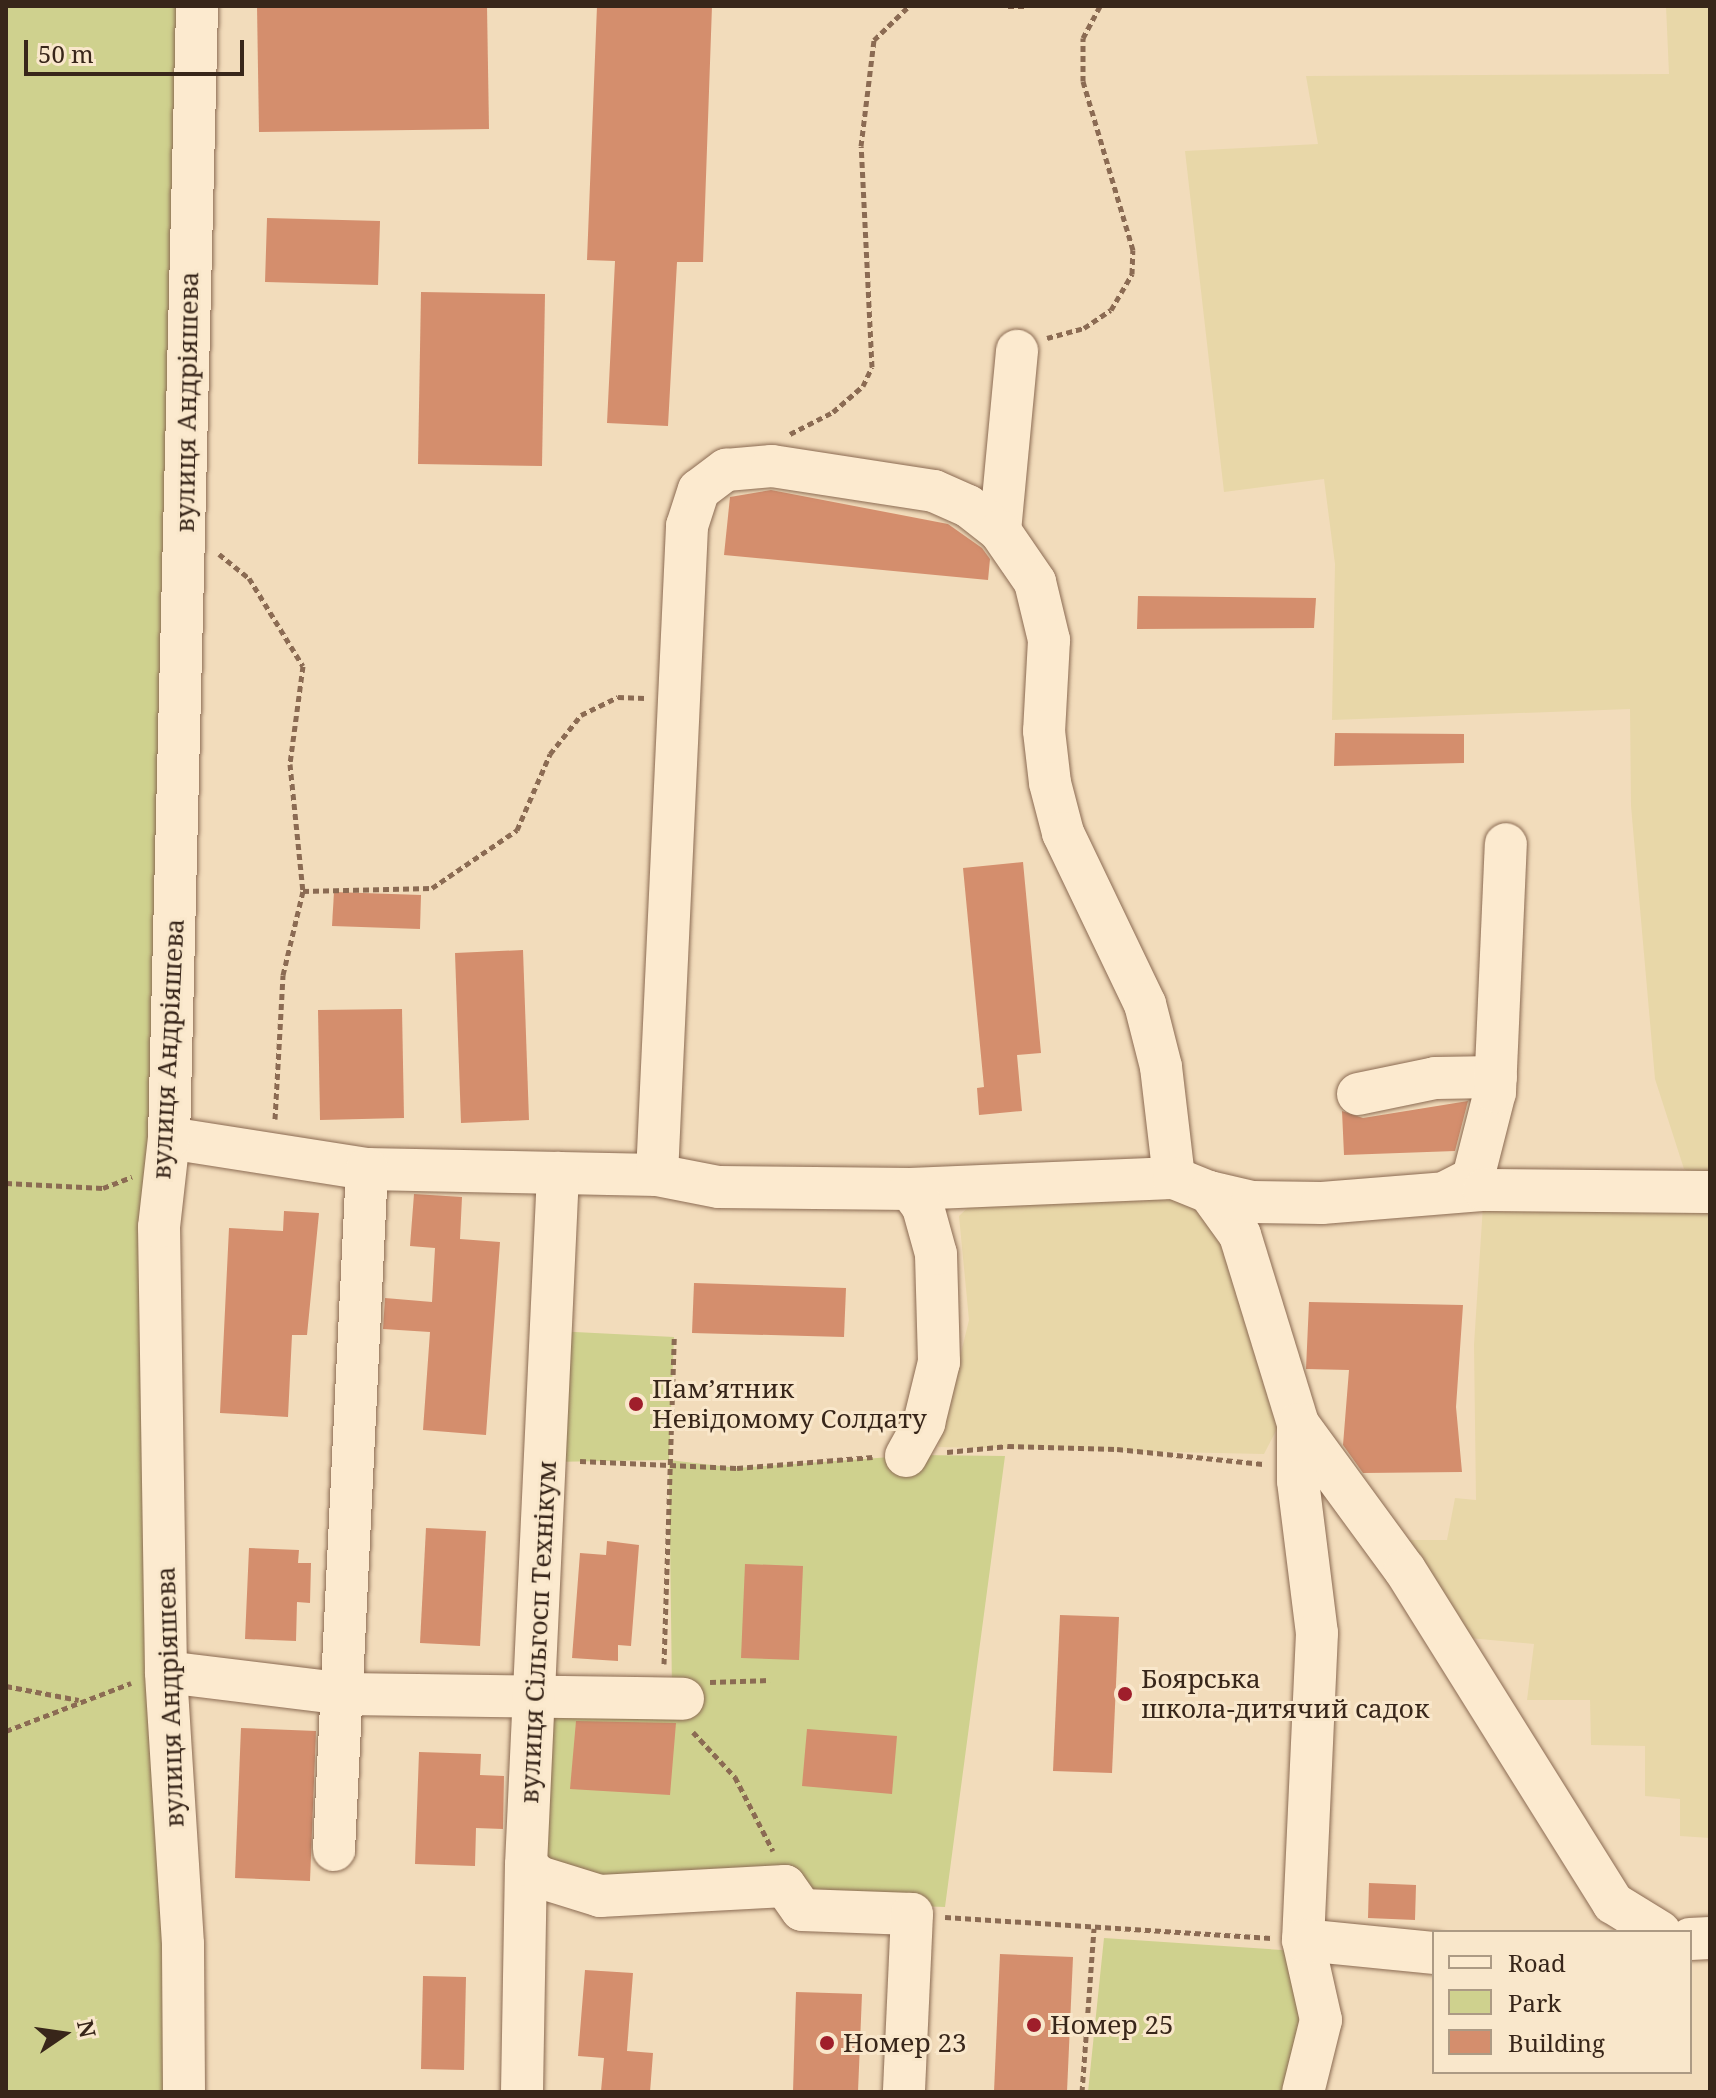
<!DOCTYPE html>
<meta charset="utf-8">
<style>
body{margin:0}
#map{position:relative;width:1716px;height:2098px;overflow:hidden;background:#f2dcbb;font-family:"Noto Serif",serif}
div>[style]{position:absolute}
.farmland>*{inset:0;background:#e8d7a8}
.green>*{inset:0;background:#cfd18e}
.building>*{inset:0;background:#d48e6d}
.path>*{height:5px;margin-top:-2.5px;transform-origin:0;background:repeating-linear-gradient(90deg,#8b6b53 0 6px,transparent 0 10px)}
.roads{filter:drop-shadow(0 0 2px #8b6b53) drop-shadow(0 0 2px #8b6b53)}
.minor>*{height:42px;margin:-21px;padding:0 21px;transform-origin:21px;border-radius:21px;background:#fceacf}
.dots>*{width:22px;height:22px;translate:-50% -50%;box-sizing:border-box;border:4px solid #f9e7cb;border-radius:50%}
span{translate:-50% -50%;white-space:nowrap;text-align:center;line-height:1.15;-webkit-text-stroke:6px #f9e7cb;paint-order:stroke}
.street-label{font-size:26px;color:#38261a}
.poi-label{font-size:26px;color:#38261a}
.left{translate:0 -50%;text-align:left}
.frame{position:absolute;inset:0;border:8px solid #38261a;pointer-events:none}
.legend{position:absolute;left:1432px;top:1930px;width:260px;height:144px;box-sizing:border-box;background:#f9e7cb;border:2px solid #ac9a84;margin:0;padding:10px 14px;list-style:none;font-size:24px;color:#38261a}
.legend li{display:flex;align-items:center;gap:16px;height:40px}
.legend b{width:40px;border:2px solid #ac9a84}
.north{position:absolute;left:24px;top:1994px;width:80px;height:80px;-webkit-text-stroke:6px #f9e7cb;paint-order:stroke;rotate:77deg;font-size:22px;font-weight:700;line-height:32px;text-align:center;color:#38261a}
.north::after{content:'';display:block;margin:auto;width:28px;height:36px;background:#38261a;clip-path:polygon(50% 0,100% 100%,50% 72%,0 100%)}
.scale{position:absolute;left:24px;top:40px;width:220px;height:36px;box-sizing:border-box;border:4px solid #38261a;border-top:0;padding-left:10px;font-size:24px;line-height:28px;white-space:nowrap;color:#38261a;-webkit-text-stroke:6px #f9e7cb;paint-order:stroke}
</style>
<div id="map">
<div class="farmland">
<i style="clip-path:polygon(1666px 6px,1710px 6px,1710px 1186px,1684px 1169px,1655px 1079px,1631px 806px,1630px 709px,1332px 720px,1335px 564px,1324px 479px,1224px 492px,1185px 151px,1318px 144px,1306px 76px,1669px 74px)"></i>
<i style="clip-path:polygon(1184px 1189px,1218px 1214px,1278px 1427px,1264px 1454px,938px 1447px,969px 1320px,959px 1216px,978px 1198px)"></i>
<i style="clip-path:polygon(1484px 1190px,1710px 1192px,1710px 1838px,1680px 1836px,1680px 1799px,1645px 1796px,1645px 1746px,1591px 1745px,1590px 1700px,1527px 1700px,1534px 1644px,1458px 1637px,1400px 1540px,1447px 1540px,1455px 1498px,1476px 1500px,1474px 1345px)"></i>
</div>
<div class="green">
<i style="clip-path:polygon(6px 6px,195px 6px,169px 1138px,181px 2092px,6px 2092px)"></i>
<i style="clip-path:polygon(555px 1331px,674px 1337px,669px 1460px,737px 1468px,919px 1455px,1005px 1456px,945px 1907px,803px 1902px,539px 1877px,535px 1695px,672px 1692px,669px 1460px,547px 1462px)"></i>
<i style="clip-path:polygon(1104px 1938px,1297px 1951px,1316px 2011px,1293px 2092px,1088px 2092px)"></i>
</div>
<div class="building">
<i style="clip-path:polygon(257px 6px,487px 6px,489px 129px,259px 132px)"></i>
<i style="clip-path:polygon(597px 6px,712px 6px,703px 262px,677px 262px,668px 426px,607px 423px,615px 261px,587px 260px)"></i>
<i style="clip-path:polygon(267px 218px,380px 221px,378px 285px,265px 282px)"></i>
<i style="clip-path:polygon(421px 292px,545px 294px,542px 466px,418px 464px)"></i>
<i style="clip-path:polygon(771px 490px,948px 524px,982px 548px,990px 559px,988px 580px,724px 555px,730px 497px)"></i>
<i style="clip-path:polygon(1138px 596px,1316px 598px,1314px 628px,1137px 629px)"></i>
<i style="clip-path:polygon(1335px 733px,1464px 734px,1464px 763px,1334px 766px)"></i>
<i style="clip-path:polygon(1023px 862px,1041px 1053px,1017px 1055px,1022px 1111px,979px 1115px,977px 1088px,984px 1087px,963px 868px)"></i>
<i style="clip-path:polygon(334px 892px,421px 895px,420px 929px,332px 926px)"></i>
<i style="clip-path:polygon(523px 950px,529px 1120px,461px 1123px,455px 953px)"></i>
<i style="clip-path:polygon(402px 1009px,404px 1118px,320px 1120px,318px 1010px)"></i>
<i style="clip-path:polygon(1468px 1101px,1455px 1151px,1344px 1155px,1342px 1111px,1363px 1118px)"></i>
<i style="clip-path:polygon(414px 1194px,462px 1197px,460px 1239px,500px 1242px,486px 1435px,423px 1430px,430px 1332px,383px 1329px,385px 1298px,432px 1302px,435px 1248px,410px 1246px)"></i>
<i style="clip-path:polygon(284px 1211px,319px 1213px,307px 1335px,292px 1335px,288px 1417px,220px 1413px,229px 1228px,283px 1231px)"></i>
<i style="clip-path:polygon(694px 1283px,846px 1288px,844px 1337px,692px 1333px)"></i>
<i style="clip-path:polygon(1309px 1302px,1463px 1305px,1456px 1407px,1462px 1472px,1363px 1473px,1343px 1445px,1349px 1370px,1306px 1369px)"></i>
<i style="clip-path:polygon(426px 1528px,486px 1531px,480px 1646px,420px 1643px)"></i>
<i style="clip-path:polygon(607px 1541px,639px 1545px,631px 1646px,618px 1645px,618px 1661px,572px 1658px,580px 1553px,606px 1555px)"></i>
<i style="clip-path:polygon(249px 1548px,299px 1550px,298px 1563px,311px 1563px,310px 1603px,297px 1602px,296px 1641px,245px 1639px)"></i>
<i style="clip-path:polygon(745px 1564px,803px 1566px,799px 1660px,741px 1658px)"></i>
<i style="clip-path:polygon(1060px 1615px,1119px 1617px,1112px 1773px,1053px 1771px)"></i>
<i style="clip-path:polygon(576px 1721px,676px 1723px,670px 1795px,570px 1789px)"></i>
<i style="clip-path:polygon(241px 1728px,316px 1731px,310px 1881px,235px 1878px)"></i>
<i style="clip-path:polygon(807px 1729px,897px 1736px,892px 1794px,802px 1786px)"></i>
<i style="clip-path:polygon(419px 1752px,481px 1754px,480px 1775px,504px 1776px,503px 1829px,476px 1828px,475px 1866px,415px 1864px)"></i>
<i style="clip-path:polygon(1369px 1883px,1416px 1885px,1415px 1920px,1368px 1918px)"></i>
<i style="clip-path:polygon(1000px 1954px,1073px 1957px,1067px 2092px,994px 2092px)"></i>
<i style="clip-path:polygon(585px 1970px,633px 1973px,627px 2051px,653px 2053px,650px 2092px,601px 2091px,604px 2058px,578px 2056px)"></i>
<i style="clip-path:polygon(423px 1976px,466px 1977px,464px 2070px,421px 2069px)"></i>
<i style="clip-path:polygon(796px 1992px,862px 1994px,858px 2092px,793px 2092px)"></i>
</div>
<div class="path">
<i style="left:1008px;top:6px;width:17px"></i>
<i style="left:1047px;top:338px;width:38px;rotate:-15deg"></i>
<i style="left:1084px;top:328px;width:32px;rotate:-34deg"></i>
<i style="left:1111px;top:310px;width:42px;rotate:-59.7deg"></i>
<i style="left:1132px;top:274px;width:24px;rotate:-88deg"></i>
<i style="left:1133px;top:250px;width:176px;rotate:-106.5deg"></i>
<i style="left:1083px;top:81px;width:43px;rotate:-90deg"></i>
<i style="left:1083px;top:38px;width:36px;rotate:-62deg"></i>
<i style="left:790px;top:434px;width:48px;rotate:-27.1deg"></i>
<i style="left:833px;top:412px;width:40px;rotate:-41deg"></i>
<i style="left:863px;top:386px;width:21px;rotate:-65deg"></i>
<i style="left:872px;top:367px;width:221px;rotate:-92.8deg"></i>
<i style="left:861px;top:146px;width:107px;rotate:-83deg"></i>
<i style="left:874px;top:40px;width:49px;rotate:-44.2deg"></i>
<i style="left:219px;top:554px;width:38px;rotate:39deg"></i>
<i style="left:249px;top:578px;width:103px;rotate:58.5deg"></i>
<i style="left:303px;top:666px;width:99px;rotate:97.6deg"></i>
<i style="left:290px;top:764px;width:128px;rotate:84.2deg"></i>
<i style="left:303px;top:891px;width:129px;rotate:-1.3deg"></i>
<i style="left:432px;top:888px;width:103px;rotate:-34.3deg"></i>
<i style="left:517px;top:830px;width:83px;rotate:-66.5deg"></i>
<i style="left:550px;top:754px;width:50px;rotate:-51.5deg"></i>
<i style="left:581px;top:715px;width:41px;rotate:-25.9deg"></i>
<i style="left:618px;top:697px;width:27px;rotate:2deg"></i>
<i style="left:275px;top:1119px;width:144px;rotate:-86.8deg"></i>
<i style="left:283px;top:975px;width:86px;rotate:-76.6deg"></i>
<i style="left:6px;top:1183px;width:97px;rotate:3deg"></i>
<i style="left:103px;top:1188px;width:31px;rotate:-21deg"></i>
<i style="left:947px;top:1452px;width:61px;rotate:-5.6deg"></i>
<i style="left:1008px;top:1446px;width:109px;rotate:1.6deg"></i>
<i style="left:1117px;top:1449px;width:147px;rotate:5.9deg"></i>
<i style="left:580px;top:1461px;width:157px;rotate:2.6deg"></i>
<i style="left:737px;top:1468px;width:136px;rotate:-4.6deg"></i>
<i style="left:664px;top:1664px;width:327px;rotate:-88.2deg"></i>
<i style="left:710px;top:1682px;width:60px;rotate:-1.9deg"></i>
<i style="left:6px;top:1686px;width:74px;rotate:10.9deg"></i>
<i style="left:6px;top:1731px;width:134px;rotate:-21deg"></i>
<i style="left:693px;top:1732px;width:62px;rotate:47deg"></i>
<i style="left:735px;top:1777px;width:83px;rotate:62.8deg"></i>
<i style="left:945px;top:1917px;width:327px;rotate:3.7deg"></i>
<i style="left:1082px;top:2092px;width:164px;rotate:-85.8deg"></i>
</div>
<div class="roads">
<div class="minor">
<i style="left:1000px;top:531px;width:181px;rotate:-84.6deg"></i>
<i style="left:1358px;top:1094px;width:79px;rotate:-11.7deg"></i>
<i style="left:1435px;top:1078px;width:61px;rotate:-0.9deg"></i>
<i style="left:169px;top:1138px;width:200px;rotate:8.9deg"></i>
<i style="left:367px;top:1169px;width:290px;rotate:1.2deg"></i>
<i style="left:657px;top:1175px;width:63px;rotate:11deg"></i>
<i style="left:719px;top:1187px;width:191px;rotate:0.6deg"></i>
<i style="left:910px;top:1189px;width:264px;rotate:-2.4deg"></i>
<i style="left:657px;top:1175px;width:650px;rotate:-87.35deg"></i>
<i style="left:687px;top:526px;width:38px;rotate:-72deg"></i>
<i style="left:699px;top:490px;width:34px;rotate:-37deg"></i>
<i style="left:726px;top:470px;width:46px;rotate:-5deg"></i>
<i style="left:772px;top:466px;width:164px;rotate:8.8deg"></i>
<i style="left:934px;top:491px;width:37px;rotate:24deg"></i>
<i style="left:968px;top:506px;width:41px;rotate:38deg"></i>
<i style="left:1000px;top:531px;width:62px;rotate:55.5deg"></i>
<i style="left:1035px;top:582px;width:60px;rotate:76.4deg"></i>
<i style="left:1049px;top:640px;width:91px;rotate:93.1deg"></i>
<i style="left:1044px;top:731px;width:52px;rotate:83.4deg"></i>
<i style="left:1050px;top:783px;width:52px;rotate:75.4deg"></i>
<i style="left:1063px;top:833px;width:190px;rotate:64.4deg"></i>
<i style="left:1145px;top:1004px;width:65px;rotate:75.7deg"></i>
<i style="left:1161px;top:1067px;width:112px;rotate:83.3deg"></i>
<i style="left:1174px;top:1178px;width:38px;rotate:22deg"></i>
<i style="left:1209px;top:1192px;width:53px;rotate:54.2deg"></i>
<i style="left:1240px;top:1235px;width:198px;rotate:72.9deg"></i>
<i style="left:1298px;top:1424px;width:181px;rotate:53.8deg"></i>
<i style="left:1405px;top:1570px;width:393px;rotate:58deg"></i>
<i style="left:1613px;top:1903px;width:55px;rotate:31.7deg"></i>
<i style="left:1448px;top:1191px;width:28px;rotate:-27deg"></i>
<i style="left:1473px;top:1178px;width:89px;rotate:-75.7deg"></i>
<i style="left:1495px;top:1092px;width:248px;rotate:-87.5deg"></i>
<i style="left:1209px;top:1192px;width:44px;rotate:13.1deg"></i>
<i style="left:1252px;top:1202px;width:70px;rotate:0.8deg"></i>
<i style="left:1322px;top:1203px;width:163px;rotate:-4.6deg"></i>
<i style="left:1484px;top:1190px;width:226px;rotate:0.5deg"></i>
<i style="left:1298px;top:1424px;width:57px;rotate:90deg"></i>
<i style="left:1298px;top:1481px;width:153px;rotate:82.9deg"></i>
<i style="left:1317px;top:1633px;width:307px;rotate:92.6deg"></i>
<i style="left:1303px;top:1940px;width:82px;rotate:77.3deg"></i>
<i style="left:1321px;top:2020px;width:74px;rotate:104deg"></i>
<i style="left:906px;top:1456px;width:38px;rotate:-61deg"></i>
<i style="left:924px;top:1423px;width:63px;rotate:-76.2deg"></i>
<i style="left:939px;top:1362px;width:108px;rotate:-91.6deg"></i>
<i style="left:936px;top:1254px;width:49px;rotate:-105.5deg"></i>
<i style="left:923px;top:1207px;width:22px;rotate:-126deg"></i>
<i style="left:166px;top:1672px;width:180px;rotate:7deg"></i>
<i style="left:345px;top:1694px;width:338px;rotate:0.8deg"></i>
<i style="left:334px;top:1850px;width:682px;rotate:-87.23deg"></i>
<i style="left:526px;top:1865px;width:18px;rotate:43deg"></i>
<i style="left:539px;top:1877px;width:64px;rotate:17.3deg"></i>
<i style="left:600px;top:1896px;width:185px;rotate:-3.1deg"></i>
<i style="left:785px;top:1886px;width:29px;rotate:55deg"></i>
<i style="left:802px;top:1910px;width:110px;rotate:2.1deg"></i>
<i style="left:912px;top:1914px;width:178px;rotate:92.6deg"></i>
<i style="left:1690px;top:1939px;width:20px;rotate:-3deg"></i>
<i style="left:1303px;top:1940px;width:132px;rotate:5.7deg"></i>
<i style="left:184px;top:2092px;width:148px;rotate:-90.4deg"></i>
<i style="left:183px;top:1944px;width:273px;rotate:-93.6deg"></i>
<i style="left:166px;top:1672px;width:445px;rotate:-90.9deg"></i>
<i style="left:159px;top:1227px;width:90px;rotate:-83.6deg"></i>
<i style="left:169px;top:1138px;width:1132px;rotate:-88.58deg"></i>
<i style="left:522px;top:2092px;width:227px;rotate:-89deg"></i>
<i style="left:526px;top:1865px;width:693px;rotate:-87.35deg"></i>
</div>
</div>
<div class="dots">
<i style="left:636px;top:1404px;background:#9f1e2b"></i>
<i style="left:1125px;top:1694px;background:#9f1e2b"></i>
<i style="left:1034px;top:2025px;background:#9f1e2b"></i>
<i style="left:827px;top:2043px;background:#9f1e2b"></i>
</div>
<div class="street-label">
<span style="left:187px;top:402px;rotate:-89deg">вулиця Андріяшева</span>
<span style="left:168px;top:1049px;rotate:-87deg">вулиця Андріяшева</span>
<span style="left:538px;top:1632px;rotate:-87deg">вулиця Сільгосп Технікум</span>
<span style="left:170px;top:1697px;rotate:-92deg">вулиця Андріяшева</span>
</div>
<div class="poi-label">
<span class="left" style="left:652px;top:1404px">Пам’ятник<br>Невідомому Солдату</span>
<span class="left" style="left:1141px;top:1694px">Боярська<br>школа-дитячий садок</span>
<span class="left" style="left:1050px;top:2025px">Номер 25</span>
<span class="left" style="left:843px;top:2043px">Номер 23</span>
</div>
<div class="frame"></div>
<ul class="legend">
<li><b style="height:10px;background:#fceacf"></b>Road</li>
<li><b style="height:22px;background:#cfd18e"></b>Park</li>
<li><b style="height:22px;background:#d48e6d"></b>Building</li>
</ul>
<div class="north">N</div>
<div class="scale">50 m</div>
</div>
